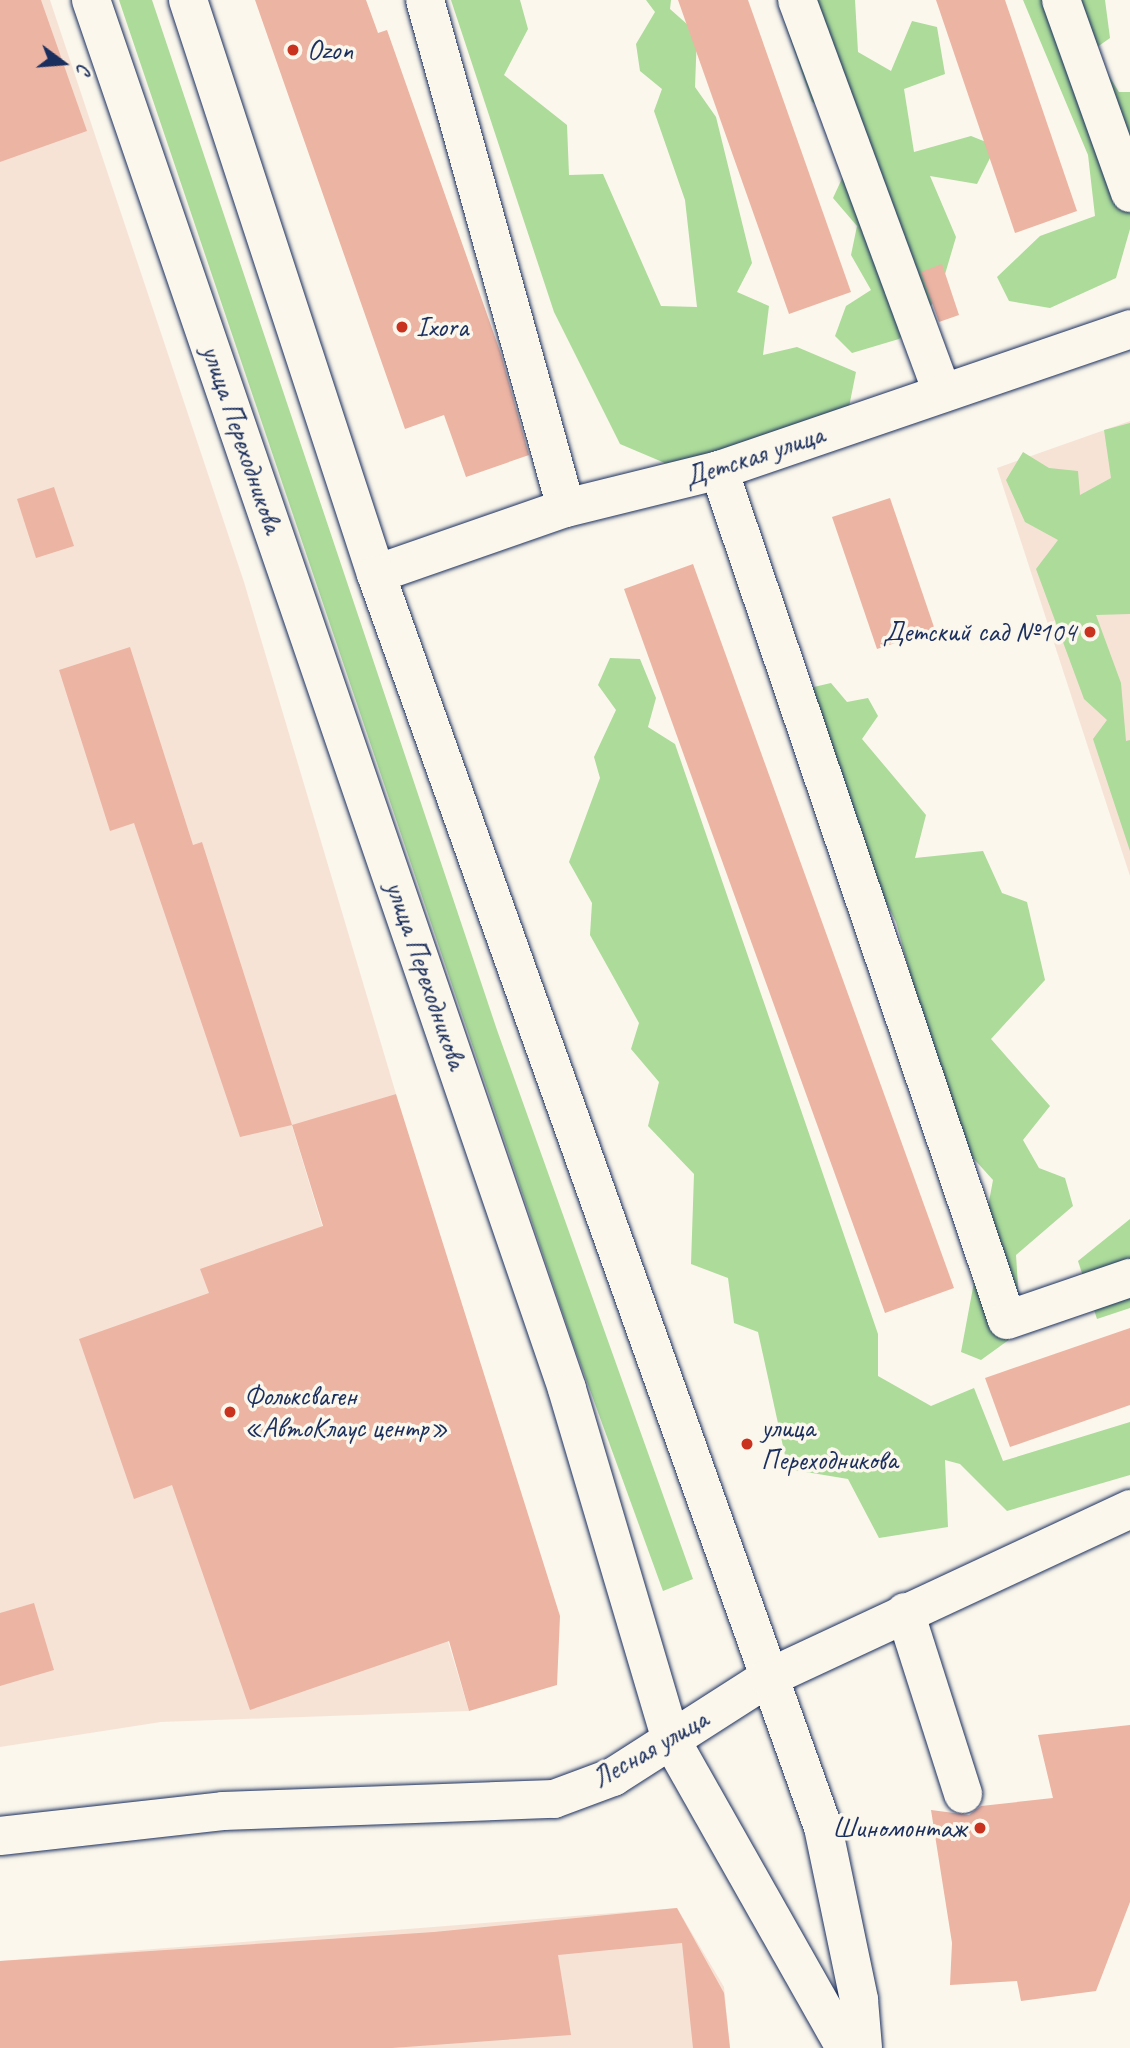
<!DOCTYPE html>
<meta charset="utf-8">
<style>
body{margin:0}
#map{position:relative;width:1130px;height:2048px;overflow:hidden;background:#fbf7ec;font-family:Caveat,sans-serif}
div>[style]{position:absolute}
.built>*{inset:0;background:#f6e3d6}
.green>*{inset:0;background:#acdb9a}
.building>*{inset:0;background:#ecb4a3}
.roads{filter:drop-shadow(0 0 2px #1b2f5e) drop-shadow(0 0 2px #1b2f5e)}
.minor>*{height:38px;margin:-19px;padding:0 19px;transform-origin:19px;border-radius:19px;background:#fbf7ec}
.major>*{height:38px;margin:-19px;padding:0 19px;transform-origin:19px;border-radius:19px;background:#fbf7ec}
.dots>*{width:19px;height:19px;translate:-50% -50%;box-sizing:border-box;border:4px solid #fbf7ec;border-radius:50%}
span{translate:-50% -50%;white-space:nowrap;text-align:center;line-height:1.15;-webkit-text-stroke:7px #fbf7ec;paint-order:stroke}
.poi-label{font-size:28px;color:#1b2f5e}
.left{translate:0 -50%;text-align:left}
.right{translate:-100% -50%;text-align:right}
.street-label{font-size:28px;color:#1b2f5e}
.north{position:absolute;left:28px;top:28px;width:70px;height:70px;-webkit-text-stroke:5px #fbf7ec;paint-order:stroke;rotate:106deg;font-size:19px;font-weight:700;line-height:28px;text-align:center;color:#1b2f5e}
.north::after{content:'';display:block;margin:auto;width:24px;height:32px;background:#1b2f5e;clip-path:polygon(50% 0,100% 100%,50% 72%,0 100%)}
</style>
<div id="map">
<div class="built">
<i style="clip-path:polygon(0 0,50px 0,244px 582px,396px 1094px,292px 1126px,469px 1711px,161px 1722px,0 1747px)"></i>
<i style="clip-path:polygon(1130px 421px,1130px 876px,997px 468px)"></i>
<i style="clip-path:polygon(677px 1908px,724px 1987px,730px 2048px,0 2048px,0 1961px)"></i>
</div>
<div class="green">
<i style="clip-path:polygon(119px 0,152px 0,497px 1030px,693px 1579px,663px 1591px,574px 1346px)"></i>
<i style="clip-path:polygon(451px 0,520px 0,528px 29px,504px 75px,567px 125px,569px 175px,603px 174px,661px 306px,697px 307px,685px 200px,654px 111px,662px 89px,640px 71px,636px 44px,655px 12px,646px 0,671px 0,670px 9px,697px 33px,695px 87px,716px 117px,752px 263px,737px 292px,769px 306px,763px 355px,797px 347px,856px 372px,847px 417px,679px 469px,620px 444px,554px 312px)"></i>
<i style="clip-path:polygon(777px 0,855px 0,858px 52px,891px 71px,912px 21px,937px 27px,945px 74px,904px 89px,914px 152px,971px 136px,996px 146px,977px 184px,930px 176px,956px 237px,938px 298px,899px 339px,852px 353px,835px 336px,846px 306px,871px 290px,851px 255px,857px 226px,833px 198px,864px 131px,812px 102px)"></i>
<i style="clip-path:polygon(1023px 0,1105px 0,1110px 38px,1093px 50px,1119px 92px,1130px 92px,1130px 229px,1116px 278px,1050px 308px,1009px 301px,997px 277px,1040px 236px,1095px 216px,1088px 155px)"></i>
<i style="clip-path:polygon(1130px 423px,1130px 614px,1096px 615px,1121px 683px,1126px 741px,1130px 740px,1130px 851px,1093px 739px,1107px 720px,1084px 699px,1036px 569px,1058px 540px,1025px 522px,1006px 480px,1023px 452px,1049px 468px,1078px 471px,1080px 495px,1111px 478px,1104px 430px)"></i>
<i style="clip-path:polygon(610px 658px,640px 659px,656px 698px,648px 727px,675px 744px,878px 1334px,878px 1376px,931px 1406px,974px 1388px,1003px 1461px,1130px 1422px,1130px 1475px,1007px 1511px,960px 1464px,945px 1460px,948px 1527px,879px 1538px,848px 1479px,788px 1469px,758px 1332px,734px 1323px,728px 1278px,691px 1264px,694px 1174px,648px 1126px,659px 1082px,631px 1049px,639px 1023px,590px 935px,592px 903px,569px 862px,600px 778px,594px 757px,616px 710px,598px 685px)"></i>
<i style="clip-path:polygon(831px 683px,847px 702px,868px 698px,878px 716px,862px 739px,926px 815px,915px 858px,983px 851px,1002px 893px,1027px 902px,1045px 980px,991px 1039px,1050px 1106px,1023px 1140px,1039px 1168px,1065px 1178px,1073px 1206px,1016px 1255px,1021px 1331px,981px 1360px,961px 1352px,993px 1180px,955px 1138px,896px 922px,846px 823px,801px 690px)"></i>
<i style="clip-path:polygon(1130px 1219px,1130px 1308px,1097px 1319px,1078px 1261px)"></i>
</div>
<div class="building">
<i style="clip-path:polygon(0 0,41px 0,87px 131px,0 162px)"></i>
<i style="clip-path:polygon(255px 0,366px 0,378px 33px,387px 30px,501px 354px,529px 455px,466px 477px,444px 415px,405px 429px)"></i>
<i style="clip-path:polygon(678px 0,748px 0,851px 292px,789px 314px)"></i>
<i style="clip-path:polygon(936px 0,1005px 0,1077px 211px,1015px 233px)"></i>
<i style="clip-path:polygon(942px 264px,959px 315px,939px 322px,921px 272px)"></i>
<i style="clip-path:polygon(54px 487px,74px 546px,36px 558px,17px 499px)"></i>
<i style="clip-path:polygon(890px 498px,935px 630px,877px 649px,832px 517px)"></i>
<i style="clip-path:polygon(693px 564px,954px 1288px,885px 1313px,624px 589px)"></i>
<i style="clip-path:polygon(130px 647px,193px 845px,202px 842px,292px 1125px,240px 1137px,134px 823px,110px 831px,59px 670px)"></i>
<i style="clip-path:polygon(396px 1094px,560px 1616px,557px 1685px,469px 1711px,449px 1641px,250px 1710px,172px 1485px,134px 1499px,79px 1339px,209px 1293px,200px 1269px,323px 1226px,292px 1125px)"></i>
<i style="clip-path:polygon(1130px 1328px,1130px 1405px,1010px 1447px,985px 1378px)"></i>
<i style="clip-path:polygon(34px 1603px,54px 1670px,0 1686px,0 1613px)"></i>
<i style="clip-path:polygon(1130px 1725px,1130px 1902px,1096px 1991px,1021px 2001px,1017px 1981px,950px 1985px,952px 1943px,931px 1810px,969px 1815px,981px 1806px,1053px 1798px,1038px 1735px)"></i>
<i style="clip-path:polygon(677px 1908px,724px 1993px,730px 2048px,693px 2048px,682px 1943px,558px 1955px,571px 2035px,392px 2048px,0 2048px,0 1961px,434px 1932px)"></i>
</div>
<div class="roads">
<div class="minor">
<i style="left:425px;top:0;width:527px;rotate:74.49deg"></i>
<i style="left:797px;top:0;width:419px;rotate:69.7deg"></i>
<i style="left:1061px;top:0;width:205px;rotate:70.3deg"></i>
<i style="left:719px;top:470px;width:897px;rotate:71.28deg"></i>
<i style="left:1007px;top:1320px;width:130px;rotate:-18.9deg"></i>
<i style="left:376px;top:574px;width:201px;rotate:-19.2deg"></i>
<i style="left:566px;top:508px;width:158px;rotate:-13.9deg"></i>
<i style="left:719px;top:470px;width:435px;rotate:-18.9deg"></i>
<i style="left:905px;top:1612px;width:191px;rotate:72.3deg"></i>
</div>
<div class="major">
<i style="left:91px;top:0;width:1468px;rotate:71.08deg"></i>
<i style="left:567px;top:1389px;width:366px;rotate:73.5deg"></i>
<i style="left:671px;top:1740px;width:354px;rotate:60.5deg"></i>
<i style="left:188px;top:0;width:604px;rotate:71.87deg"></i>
<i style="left:376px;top:574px;width:1330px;rotate:70.37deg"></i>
<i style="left:823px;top:1827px;width:177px;rotate:78.2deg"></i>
<i style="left:859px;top:2000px;width:48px;rotate:85.2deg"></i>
<i style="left:0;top:1836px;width:224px;rotate:-6.4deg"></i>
<i style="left:223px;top:1811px;width:331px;rotate:-2.1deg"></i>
<i style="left:554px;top:1799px;width:63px;rotate:-20.4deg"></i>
<i style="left:613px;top:1777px;width:184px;rotate:-32.6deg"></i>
<i style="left:768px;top:1678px;width:400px;rotate:-25deg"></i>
</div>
</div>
<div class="dots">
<i style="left:293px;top:50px;background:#c8321e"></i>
<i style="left:402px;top:327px;background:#c8321e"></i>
<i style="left:1090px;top:632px;background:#c8321e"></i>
<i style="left:230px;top:1412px;background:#c8321e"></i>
<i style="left:747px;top:1444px;background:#c8321e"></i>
<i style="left:980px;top:1828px;background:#c8321e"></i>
</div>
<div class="poi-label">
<span class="left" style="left:307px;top:50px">Ozon</span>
<span class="left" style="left:416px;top:327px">Ixora</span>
<span class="right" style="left:1076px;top:632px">Детский сад №104</span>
<span class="left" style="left:244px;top:1412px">Фольксваген<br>«АвтоКлаус центр»</span>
<span class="left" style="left:761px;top:1444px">улица<br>Переходникова</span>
<span class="right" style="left:966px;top:1828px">Шиномонтаж</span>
</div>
<div class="street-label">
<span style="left:242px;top:439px;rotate:71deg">улица Переходникова</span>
<span style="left:754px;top:456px;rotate:-18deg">Детская улица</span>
<span style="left:426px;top:975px;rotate:71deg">улица Переходникова</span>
<span style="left:650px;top:1749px;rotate:-30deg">Лесная улица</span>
</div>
<div class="north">С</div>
</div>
